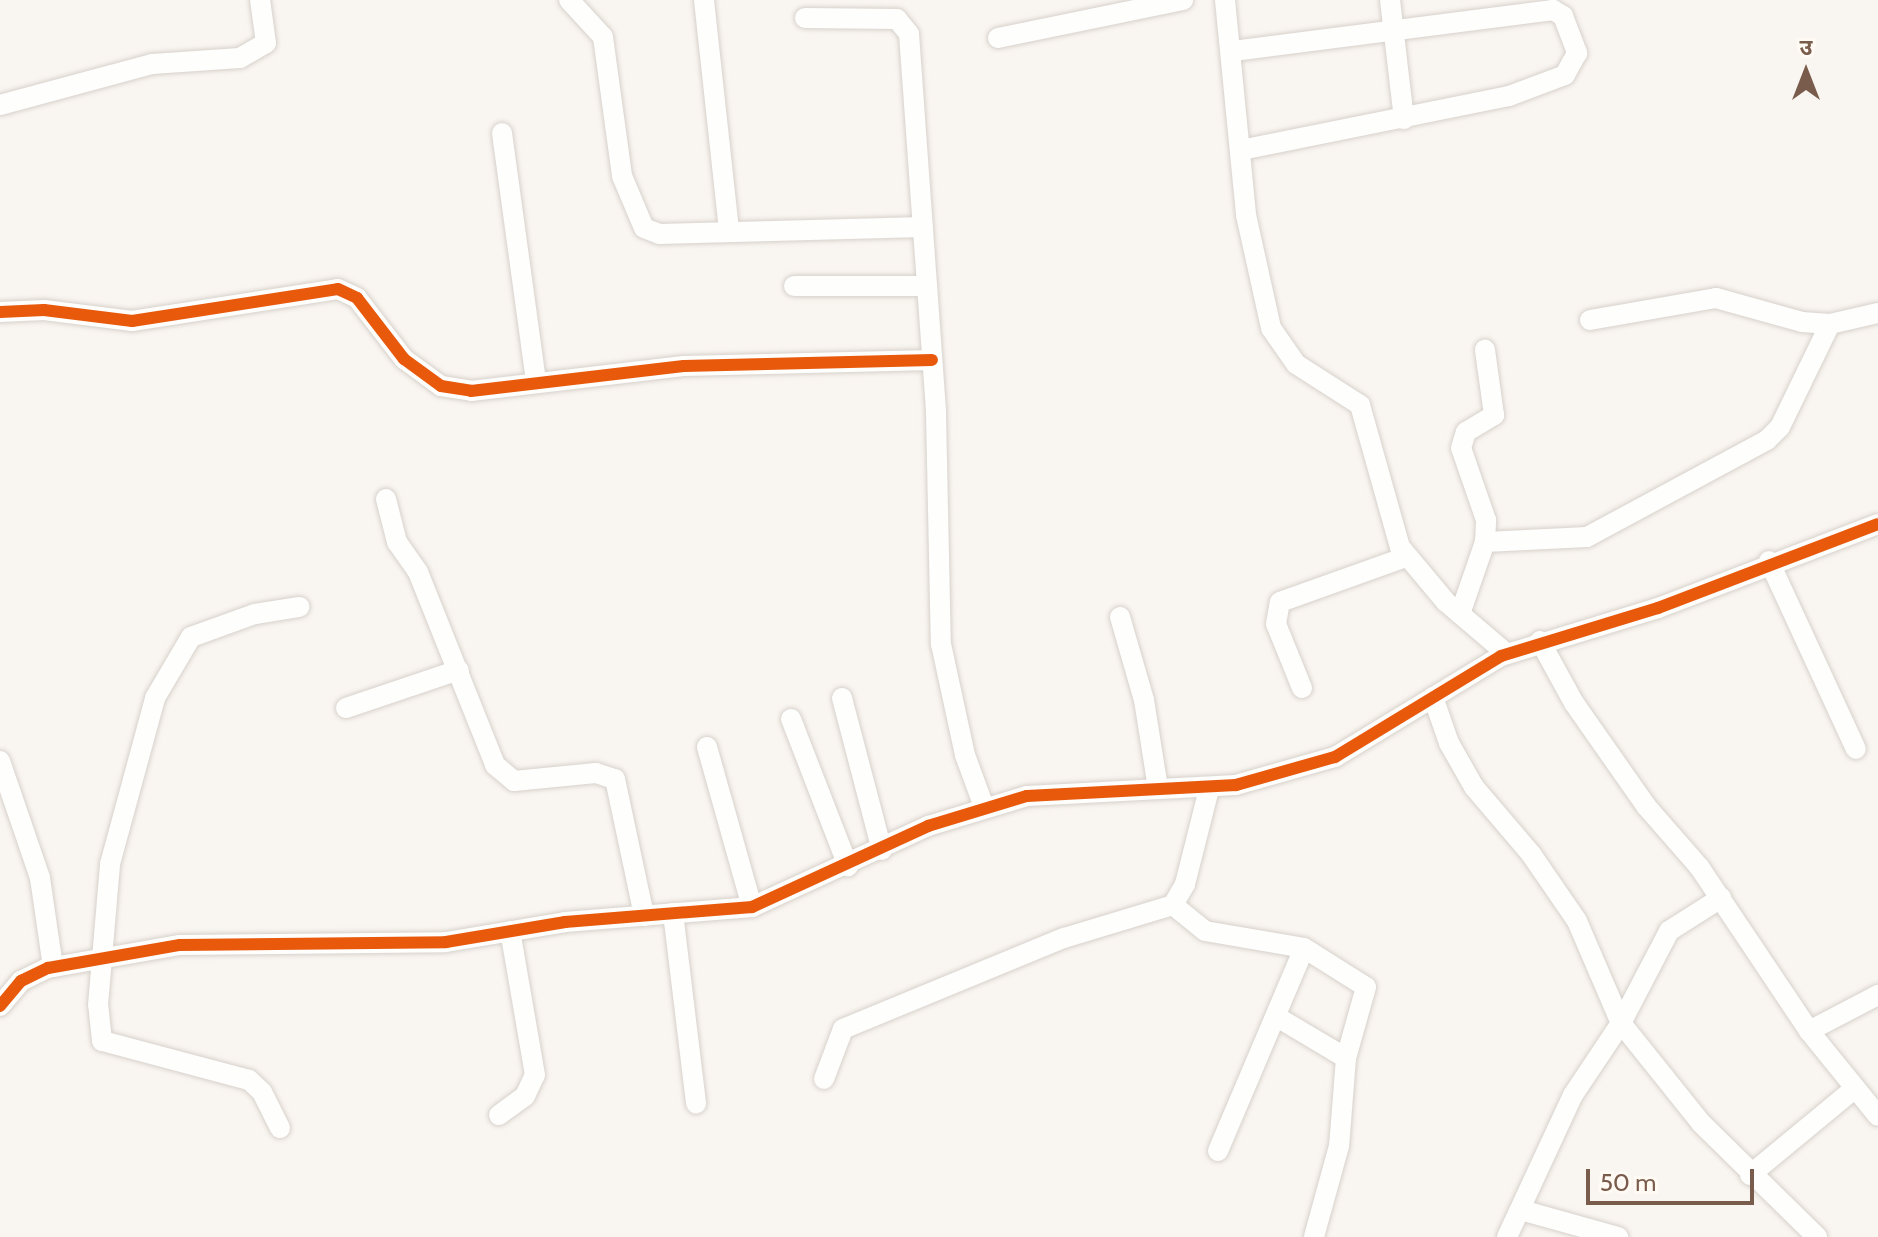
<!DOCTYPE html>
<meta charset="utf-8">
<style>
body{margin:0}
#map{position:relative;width:1878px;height:1237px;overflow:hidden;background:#f9f5f0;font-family:Cabin,"Noto Sans Devanagari",sans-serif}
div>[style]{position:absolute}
.roads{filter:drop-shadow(0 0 2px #d7d1cb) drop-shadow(0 0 2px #d7d1cb)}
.minor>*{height:20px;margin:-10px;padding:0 10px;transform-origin:10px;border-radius:10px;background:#fefefd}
.cycleway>*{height:12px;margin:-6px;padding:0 6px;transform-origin:6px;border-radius:6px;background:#e8590c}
span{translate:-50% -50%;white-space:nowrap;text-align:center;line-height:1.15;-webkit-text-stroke:7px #fffaf3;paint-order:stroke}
.north{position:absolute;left:1766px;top:32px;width:80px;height:80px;-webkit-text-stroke:6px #fffaf3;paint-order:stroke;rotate:0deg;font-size:22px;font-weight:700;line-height:32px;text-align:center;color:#7a5c4d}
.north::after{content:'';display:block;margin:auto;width:28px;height:36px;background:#7a5c4d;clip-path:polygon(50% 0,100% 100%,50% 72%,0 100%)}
.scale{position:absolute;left:1586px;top:1169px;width:168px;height:36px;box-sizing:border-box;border:4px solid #7a5c4d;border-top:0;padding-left:10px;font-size:24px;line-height:28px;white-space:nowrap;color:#7a5c4d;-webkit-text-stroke:6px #fffaf3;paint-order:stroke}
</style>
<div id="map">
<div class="roads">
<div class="minor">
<i style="left:569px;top:0;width:50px;rotate:47.4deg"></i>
<i style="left:603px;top:37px;width:140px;rotate:82.2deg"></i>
<i style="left:622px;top:176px;width:56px;rotate:67.1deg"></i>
<i style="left:644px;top:228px;width:17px;rotate:21deg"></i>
<i style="left:660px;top:234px;width:263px;rotate:-1.5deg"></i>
<i style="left:704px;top:0;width:231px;rotate:83.8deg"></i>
<i style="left:1225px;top:0;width:216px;rotate:84.4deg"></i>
<i style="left:1246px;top:215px;width:116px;rotate:77.5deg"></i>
<i style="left:1271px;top:328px;width:44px;rotate:55.2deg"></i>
<i style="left:1296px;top:364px;width:76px;rotate:32.6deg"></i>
<i style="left:1360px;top:405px;width:148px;rotate:74.3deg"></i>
<i style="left:1400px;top:547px;width:72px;rotate:50.1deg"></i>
<i style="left:1446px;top:602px;width:80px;rotate:40.4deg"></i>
<i style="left:1390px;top:0;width:120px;rotate:83.3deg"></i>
<i style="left:805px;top:18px;width:92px;rotate:0.6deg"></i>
<i style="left:897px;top:19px;width:19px;rotate:51deg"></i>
<i style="left:909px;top:34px;width:380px;rotate:85.9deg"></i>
<i style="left:936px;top:413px;width:231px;rotate:88.8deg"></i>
<i style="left:941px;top:644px;width:114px;rotate:77.8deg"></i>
<i style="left:965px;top:755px;width:55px;rotate:69.9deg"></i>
<i style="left:998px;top:38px;width:189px;rotate:-11.6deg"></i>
<i style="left:1233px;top:51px;width:323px;rotate:-7.3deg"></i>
<i style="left:1553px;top:10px;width:12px;rotate:31deg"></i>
<i style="left:1563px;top:16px;width:40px;rotate:69deg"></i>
<i style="left:1577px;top:53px;width:25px;rotate:119deg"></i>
<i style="left:1565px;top:75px;width:60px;rotate:159.4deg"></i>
<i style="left:1509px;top:96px;width:274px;rotate:168.6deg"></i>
<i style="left:0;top:105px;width:157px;rotate:-15.1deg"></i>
<i style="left:152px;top:64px;width:88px;rotate:-3.9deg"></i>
<i style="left:240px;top:58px;width:30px;rotate:-30deg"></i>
<i style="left:266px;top:43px;width:43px;rotate:-97.9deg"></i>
<i style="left:502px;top:133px;width:250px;rotate:82.2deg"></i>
<i style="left:794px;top:286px;width:133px"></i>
<i style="left:0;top:312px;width:44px;rotate:-2.6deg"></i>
<i style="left:44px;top:310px;width:89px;rotate:7.1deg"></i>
<i style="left:132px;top:321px;width:208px;rotate:-8.8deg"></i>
<i style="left:338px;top:289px;width:21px;rotate:25deg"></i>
<i style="left:357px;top:298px;width:77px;rotate:52.4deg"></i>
<i style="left:404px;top:359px;width:46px;rotate:36.1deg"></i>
<i style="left:441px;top:386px;width:30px;rotate:9deg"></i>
<i style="left:471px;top:391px;width:214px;rotate:-6.7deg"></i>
<i style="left:684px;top:366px;width:248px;rotate:-1.4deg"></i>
<i style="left:1590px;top:320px;width:128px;rotate:-9.9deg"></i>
<i style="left:1716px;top:298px;width:89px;rotate:15.6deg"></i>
<i style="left:1802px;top:322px;width:28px;rotate:4deg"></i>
<i style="left:1830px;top:324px;width:49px;rotate:-12.9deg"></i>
<i style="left:386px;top:499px;width:44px;rotate:75.7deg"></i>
<i style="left:397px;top:542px;width:37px;rotate:55deg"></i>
<i style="left:418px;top:572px;width:208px;rotate:68.2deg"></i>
<i style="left:495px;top:765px;width:25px;rotate:40deg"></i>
<i style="left:514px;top:781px;width:82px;rotate:-5.6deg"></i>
<i style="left:596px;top:773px;width:20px;rotate:18deg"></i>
<i style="left:615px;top:779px;width:140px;rotate:78deg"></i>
<i style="left:1485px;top:542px;width:102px;rotate:-2.8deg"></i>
<i style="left:1587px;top:537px;width:204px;rotate:-28.3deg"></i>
<i style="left:1767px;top:440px;width:18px;rotate:-45deg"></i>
<i style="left:1780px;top:427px;width:114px;rotate:-64.1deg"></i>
<i style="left:1769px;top:561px;width:207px;rotate:65.2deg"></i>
<i style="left:1460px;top:614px;width:76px;rotate:-70.9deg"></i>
<i style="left:1485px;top:542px;width:22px;rotate:-87deg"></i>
<i style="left:1486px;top:520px;width:76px;rotate:-109.1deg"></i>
<i style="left:1461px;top:448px;width:17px;rotate:-73deg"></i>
<i style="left:1466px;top:432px;width:33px;rotate:-31deg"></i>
<i style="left:1494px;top:415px;width:66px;rotate:-97.9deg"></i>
<i style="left:1120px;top:617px;width:86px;rotate:73.9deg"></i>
<i style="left:1144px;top:700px;width:89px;rotate:81deg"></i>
<i style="left:1540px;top:641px;width:71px;rotate:61.3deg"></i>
<i style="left:1574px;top:703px;width:126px;rotate:55deg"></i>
<i style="left:1646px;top:806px;width:82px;rotate:48.9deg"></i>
<i style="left:1700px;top:868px;width:196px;rotate:56.2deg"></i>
<i style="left:1809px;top:1031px;width:109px;rotate:50.9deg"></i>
<i style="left:1302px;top:688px;width:69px;rotate:-112.1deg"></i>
<i style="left:1276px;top:624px;width:22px;rotate:-80deg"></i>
<i style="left:1280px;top:602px;width:134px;rotate:-19.7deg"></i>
<i style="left:1433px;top:697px;width:49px;rotate:70.8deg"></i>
<i style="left:1449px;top:743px;width:51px;rotate:60.4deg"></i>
<i style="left:1474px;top:787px;width:88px;rotate:49.6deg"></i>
<i style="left:1531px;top:854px;width:81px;rotate:55.5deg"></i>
<i style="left:1577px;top:921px;width:111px;rotate:66.7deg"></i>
<i style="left:1621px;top:1023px;width:128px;rotate:51.3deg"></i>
<i style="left:1701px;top:1123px;width:163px;rotate:44.5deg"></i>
<i style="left:842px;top:698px;width:157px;rotate:75.3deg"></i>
<i style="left:346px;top:708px;width:119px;rotate:-18.6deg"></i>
<i style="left:791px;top:719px;width:158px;rotate:68.8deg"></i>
<i style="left:707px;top:747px;width:166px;rotate:74.3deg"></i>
<i style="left:0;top:761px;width:124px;rotate:71.1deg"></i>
<i style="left:40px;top:878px;width:90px;rotate:81.7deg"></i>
<i style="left:1173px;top:905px;width:41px;rotate:39.1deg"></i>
<i style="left:1205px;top:931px;width:100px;rotate:9.7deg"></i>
<i style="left:1304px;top:948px;width:73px;rotate:32.2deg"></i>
<i style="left:1366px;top:987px;width:74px;rotate:105.7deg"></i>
<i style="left:1346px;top:1058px;width:88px;rotate:94.5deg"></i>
<i style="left:1339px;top:1146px;width:94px;rotate:105.4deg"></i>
<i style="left:673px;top:913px;width:192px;rotate:83.1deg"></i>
<i style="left:0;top:1006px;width:33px;rotate:-50deg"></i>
<i style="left:21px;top:981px;width:30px;rotate:-26deg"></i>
<i style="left:48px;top:968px;width:134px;rotate:-9.9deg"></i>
<i style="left:180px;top:945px;width:266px;rotate:-0.6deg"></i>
<i style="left:446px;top:942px;width:121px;rotate:-9.5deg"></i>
<i style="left:565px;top:922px;width:188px;rotate:-4.6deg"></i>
<i style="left:752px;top:907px;width:194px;rotate:-24.7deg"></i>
<i style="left:928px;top:826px;width:103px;rotate:-16.9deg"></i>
<i style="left:1027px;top:796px;width:209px;rotate:-3deg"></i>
<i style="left:1236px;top:785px;width:103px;rotate:-15.8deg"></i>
<i style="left:1335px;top:757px;width:194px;rotate:-31.3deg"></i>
<i style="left:1501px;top:656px;width:164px;rotate:-17deg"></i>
<i style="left:1658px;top:608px;width:235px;rotate:-20.9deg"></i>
<i style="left:1277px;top:1017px;width:80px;rotate:30.7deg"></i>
<i style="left:1809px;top:1031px;width:78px;rotate:-27.6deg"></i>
<i style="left:824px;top:1079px;width:53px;rotate:-69.2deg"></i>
<i style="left:843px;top:1029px;width:239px;rotate:-22.4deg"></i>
<i style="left:1064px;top:938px;width:114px;rotate:-16.8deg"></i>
<i style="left:1173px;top:905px;width:24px;rotate:-60deg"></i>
<i style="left:1185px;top:884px;width:98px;rotate:-75.8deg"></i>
<i style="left:499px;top:1115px;width:32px;rotate:-36deg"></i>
<i style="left:525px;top:1096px;width:23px;rotate:-65deg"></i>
<i style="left:535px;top:1075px;width:146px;rotate:-99.8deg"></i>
<i style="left:280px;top:1128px;width:40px;rotate:-116.6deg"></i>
<i style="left:262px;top:1092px;width:18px;rotate:-137deg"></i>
<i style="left:249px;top:1080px;width:152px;rotate:-165.1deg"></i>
<i style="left:102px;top:1041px;width:36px;rotate:-96deg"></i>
<i style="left:98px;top:1005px;width:142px;rotate:-85.1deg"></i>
<i style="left:110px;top:864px;width:172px;rotate:-74.8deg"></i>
<i style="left:155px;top:698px;width:71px;rotate:-59.5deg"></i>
<i style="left:191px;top:637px;width:68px;rotate:-19.8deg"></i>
<i style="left:255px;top:614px;width:45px;rotate:-9deg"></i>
<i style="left:1218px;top:1151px;width:220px;rotate:-67deg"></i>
<i style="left:1750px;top:1175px;width:135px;rotate:-39.6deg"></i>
<i style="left:1521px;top:1210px;width:101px;rotate:15.6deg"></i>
<i style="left:1507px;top:1237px;width:157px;rotate:-65.1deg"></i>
<i style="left:1573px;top:1095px;width:87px;rotate:-56.3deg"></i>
<i style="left:1621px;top:1023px;width:104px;rotate:-62.4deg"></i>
<i style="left:1669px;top:931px;width:62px;rotate:-32.4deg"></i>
</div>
</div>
<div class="cycleway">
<i style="left:0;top:312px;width:44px;rotate:-2.6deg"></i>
<i style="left:44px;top:310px;width:89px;rotate:7.1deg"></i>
<i style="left:132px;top:321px;width:208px;rotate:-8.8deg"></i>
<i style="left:338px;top:289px;width:21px;rotate:25deg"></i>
<i style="left:357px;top:298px;width:77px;rotate:52.4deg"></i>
<i style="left:404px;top:359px;width:46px;rotate:36.1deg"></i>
<i style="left:441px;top:386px;width:30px;rotate:9deg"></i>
<i style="left:471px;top:391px;width:214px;rotate:-6.7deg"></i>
<i style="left:684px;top:366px;width:248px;rotate:-1.4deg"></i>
<i style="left:0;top:1006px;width:33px;rotate:-50deg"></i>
<i style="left:21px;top:981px;width:30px;rotate:-26deg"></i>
<i style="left:48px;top:968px;width:134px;rotate:-9.9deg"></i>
<i style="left:180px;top:945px;width:266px;rotate:-0.6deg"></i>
<i style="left:446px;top:942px;width:121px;rotate:-9.5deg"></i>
<i style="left:565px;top:922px;width:188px;rotate:-4.6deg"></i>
<i style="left:752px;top:907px;width:194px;rotate:-24.7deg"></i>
<i style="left:928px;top:826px;width:103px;rotate:-16.9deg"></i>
<i style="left:1027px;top:796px;width:209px;rotate:-3deg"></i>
<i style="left:1236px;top:785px;width:103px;rotate:-15.8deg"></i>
<i style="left:1335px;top:757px;width:194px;rotate:-31.3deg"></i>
<i style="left:1501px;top:656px;width:164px;rotate:-17deg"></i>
<i style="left:1658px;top:608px;width:235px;rotate:-20.9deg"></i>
</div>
<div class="north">उ</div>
<div class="scale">50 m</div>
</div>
